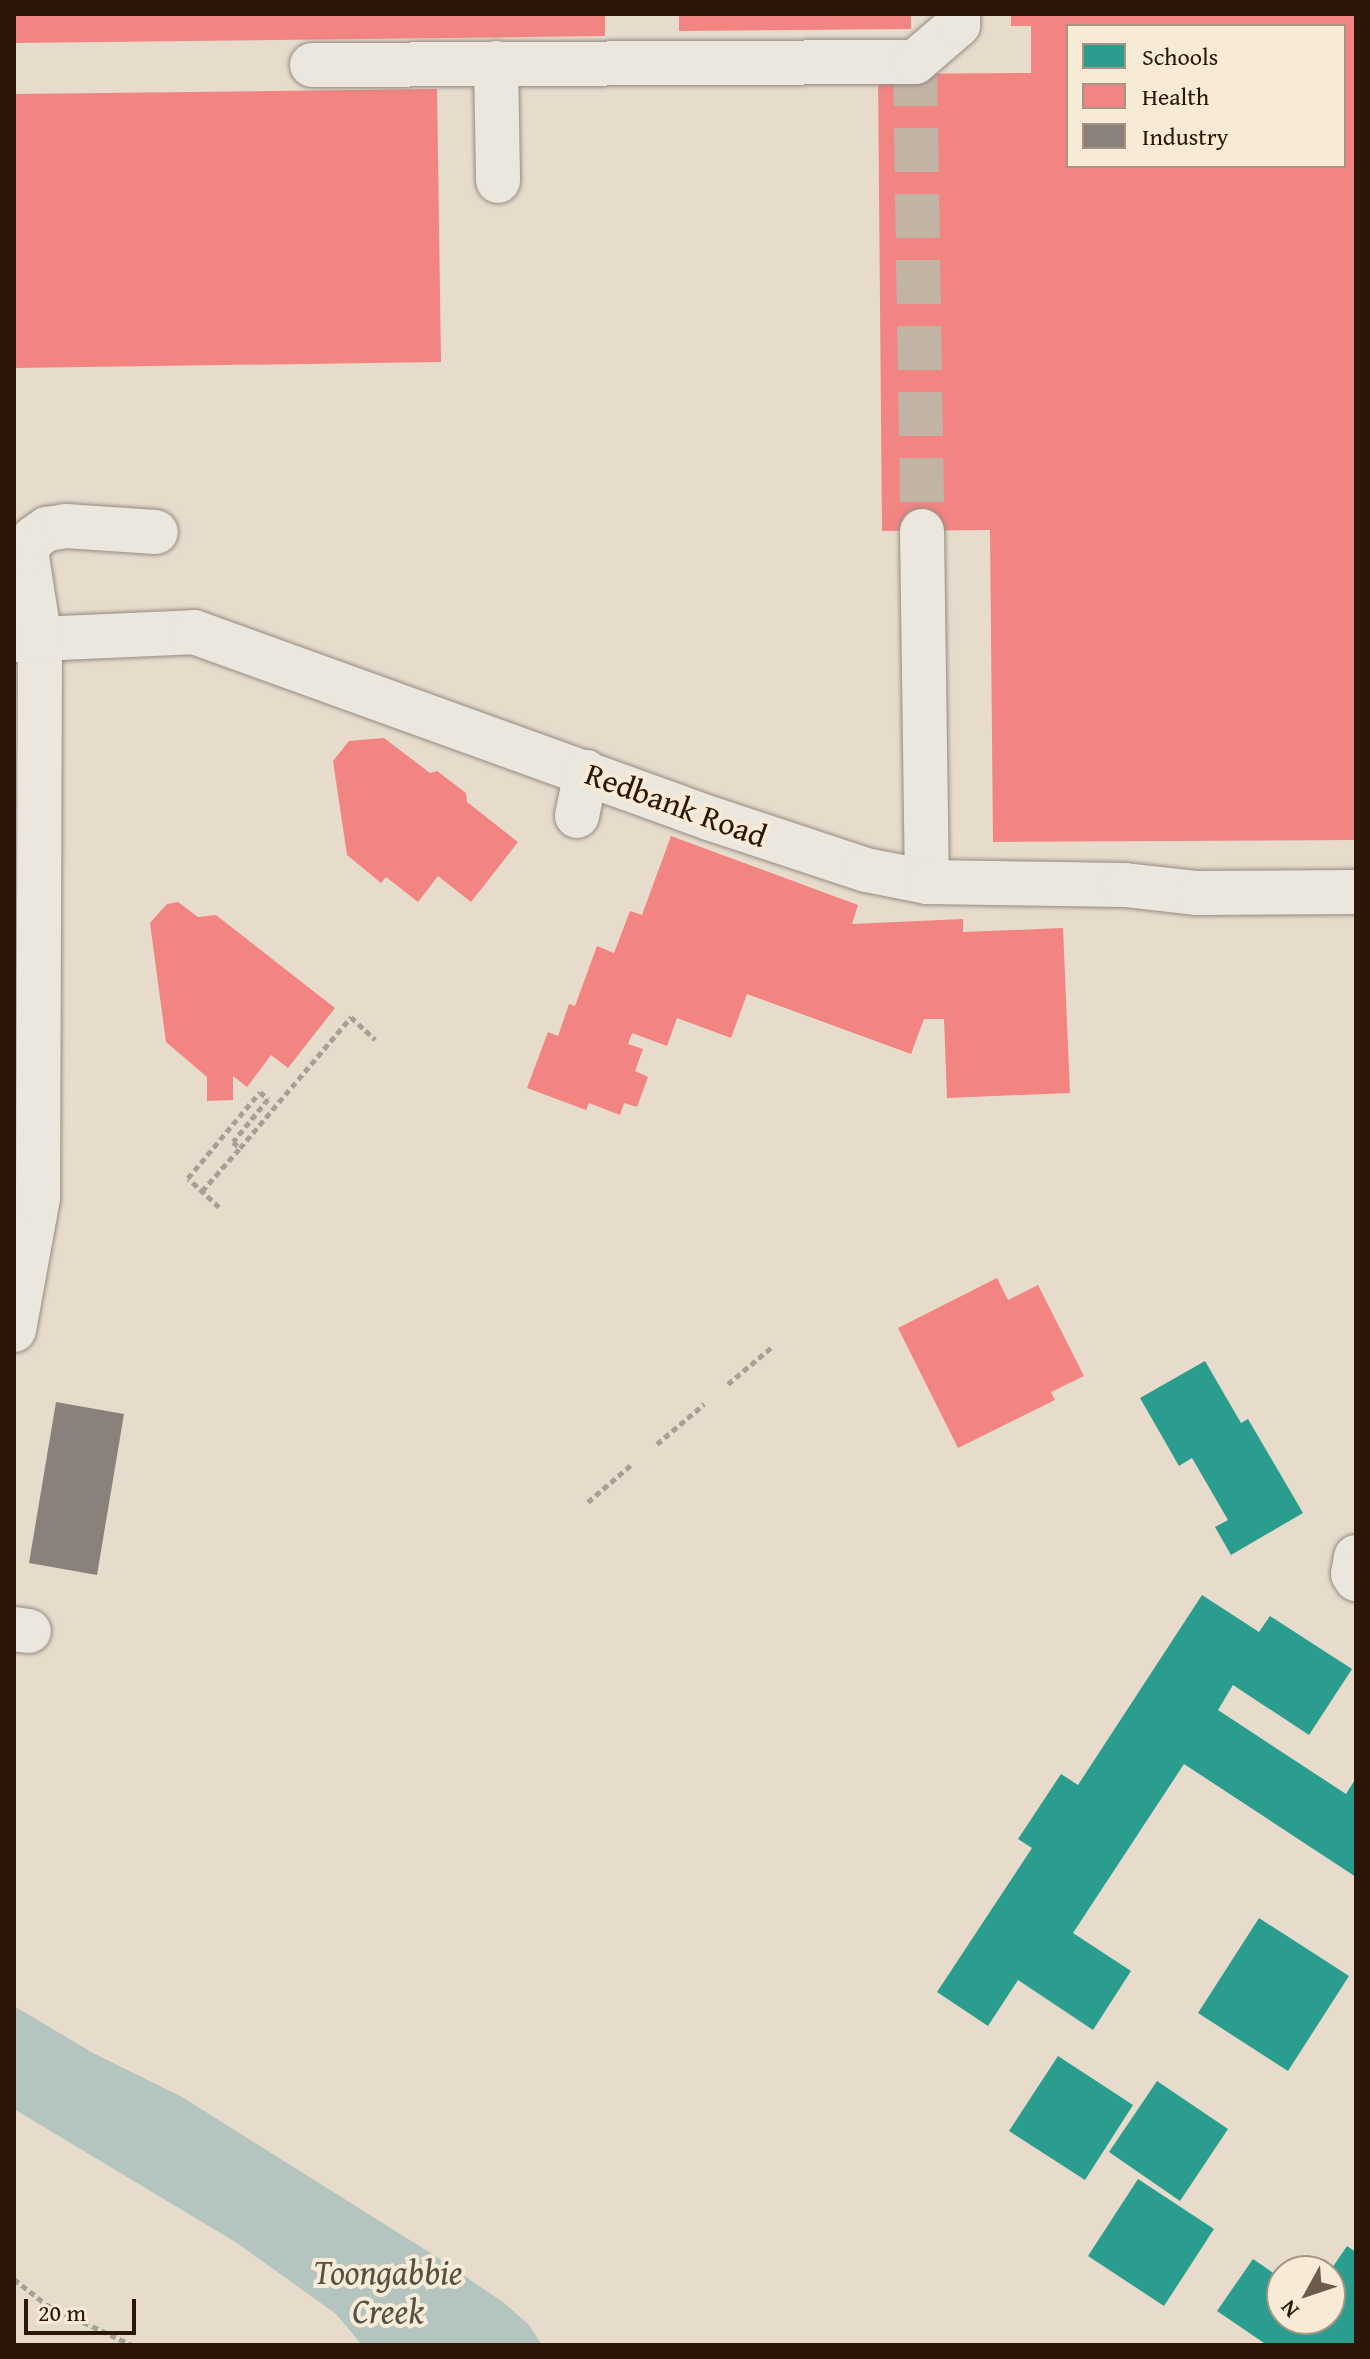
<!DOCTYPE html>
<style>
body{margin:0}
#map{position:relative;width:1370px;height:2359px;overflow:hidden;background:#e7dccc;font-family:"Gentium Book Plus",serif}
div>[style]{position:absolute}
.water>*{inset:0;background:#b3c5be}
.schools>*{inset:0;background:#2a9d8f}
.health>*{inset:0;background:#f28482}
.industry>*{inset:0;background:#8a817c}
.minor-tunnel>*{height:44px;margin-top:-22px;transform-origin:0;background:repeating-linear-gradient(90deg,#c2b4a5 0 44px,transparent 0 66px)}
.path>*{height:5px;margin-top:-2.5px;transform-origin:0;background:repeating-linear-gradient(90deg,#a6a097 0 6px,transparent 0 10px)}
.roads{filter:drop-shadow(0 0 2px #948b80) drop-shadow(0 0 2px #948b80)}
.minor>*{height:44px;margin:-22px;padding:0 22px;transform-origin:22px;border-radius:22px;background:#ebe6de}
span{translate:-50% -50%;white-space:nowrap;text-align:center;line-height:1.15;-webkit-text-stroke:8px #f7ead6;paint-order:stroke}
.street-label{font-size:32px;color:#2c1607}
.water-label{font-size:34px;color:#545045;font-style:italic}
.frame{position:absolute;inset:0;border:16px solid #2c1607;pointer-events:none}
.legend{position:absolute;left:1066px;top:24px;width:280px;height:144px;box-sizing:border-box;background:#f7ead6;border:2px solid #a69583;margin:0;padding:10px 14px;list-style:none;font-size:24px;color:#2c1607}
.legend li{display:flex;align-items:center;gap:16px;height:40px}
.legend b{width:40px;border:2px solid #a69583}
.north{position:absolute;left:1266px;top:2255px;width:80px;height:80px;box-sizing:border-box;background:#f7ead6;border:2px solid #a69583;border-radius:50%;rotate:230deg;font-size:22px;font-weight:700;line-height:32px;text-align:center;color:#2c1607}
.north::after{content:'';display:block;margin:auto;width:28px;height:36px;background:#6d5b4c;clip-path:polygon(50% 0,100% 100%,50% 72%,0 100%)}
.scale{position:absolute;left:24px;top:2299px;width:112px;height:36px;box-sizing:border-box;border:4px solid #2c1607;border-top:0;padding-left:10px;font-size:24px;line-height:28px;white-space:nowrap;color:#2c1607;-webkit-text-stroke:6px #f7ead6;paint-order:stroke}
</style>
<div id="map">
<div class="water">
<i style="clip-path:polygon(14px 2006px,93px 2053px,182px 2097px,440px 2259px,504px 2303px,529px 2325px,542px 2345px,362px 2345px,336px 2314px,237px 2243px,14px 2109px)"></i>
</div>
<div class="schools">
<i style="clip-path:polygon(1205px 1361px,1241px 1423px,1248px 1419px,1303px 1513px,1231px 1555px,1215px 1527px,1228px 1520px,1192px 1458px,1179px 1466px,1140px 1398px)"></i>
<i style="clip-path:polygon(1202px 1595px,1259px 1632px,1270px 1616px,1352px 1669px,1309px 1735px,1233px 1685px,1218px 1710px,1346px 1794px,1356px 1778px,1356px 1877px,1184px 1764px,1073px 1933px,1131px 1971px,1093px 2030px,1018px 1980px,988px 2026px,937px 1992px,1032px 1848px,1018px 1839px,1061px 1774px,1078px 1785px)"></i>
<i style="clip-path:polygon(1259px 1918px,1349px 1976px,1288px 2071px,1198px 2013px)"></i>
<i style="clip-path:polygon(1058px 2056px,1133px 2105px,1085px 2180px,1009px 2131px)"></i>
<i style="clip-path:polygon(1157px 2081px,1228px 2129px,1180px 2201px,1109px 2152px)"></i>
<i style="clip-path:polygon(1138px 2179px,1214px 2229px,1164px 2306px,1088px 2256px)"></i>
<i style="clip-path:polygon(1347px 2246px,1356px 2252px,1356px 2345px,1267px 2345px,1217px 2311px,1253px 2259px,1282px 2279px,1282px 2319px,1330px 2319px,1330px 2271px)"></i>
</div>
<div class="health">
<i style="clip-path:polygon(14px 14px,605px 14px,605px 36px,14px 43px)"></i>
<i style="clip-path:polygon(679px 14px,911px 14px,911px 29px,679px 31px)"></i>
<i style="clip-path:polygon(evenodd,1011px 14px,1356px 14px,1356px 840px,993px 842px,990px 530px,882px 531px,878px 74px,1031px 73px,1031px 26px,1011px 26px,1011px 14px,1068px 26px,1344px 26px,1344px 166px,1068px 166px,1068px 26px)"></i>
<i style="clip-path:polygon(437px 89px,441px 362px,14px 368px,14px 94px)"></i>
<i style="clip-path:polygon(384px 738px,430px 773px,437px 771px,466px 793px,467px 802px,518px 842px,471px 902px,438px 876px,418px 902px,386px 877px,381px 883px,347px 855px,333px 761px,349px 741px)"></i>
<i style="clip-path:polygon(671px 836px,858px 905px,852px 924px,963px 919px,963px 932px,1063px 928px,1070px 1093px,947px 1098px,944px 1019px,924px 1019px,911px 1054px,747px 994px,731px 1038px,677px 1018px,667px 1046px,632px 1033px,628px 1044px,643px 1049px,635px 1071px,648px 1077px,637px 1107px,624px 1103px,620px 1115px,589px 1103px,586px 1110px,527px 1088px,548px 1032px,558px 1036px,569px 1004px,575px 1006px,597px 946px,614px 953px,630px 911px,642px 915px)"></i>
<i style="clip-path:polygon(178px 902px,198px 917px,216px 915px,335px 1008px,288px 1068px,271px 1055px,247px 1087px,233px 1076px,233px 1100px,207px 1101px,207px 1077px,166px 1042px,150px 923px,167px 904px)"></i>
<i style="clip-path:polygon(997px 1278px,1008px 1300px,1038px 1285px,1084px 1376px,1051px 1392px,1055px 1400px,958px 1448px,898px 1328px)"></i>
</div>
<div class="industry">
<i style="clip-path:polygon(56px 1402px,124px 1414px,97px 1575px,29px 1563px)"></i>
</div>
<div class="minor-tunnel">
<i style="left:915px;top:62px;width:469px;rotate:89.1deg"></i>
</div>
<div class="path">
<i style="left:202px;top:1191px;width:57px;rotate:-48.5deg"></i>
<i style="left:219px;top:1207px;width:42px;rotate:-136.9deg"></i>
<i style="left:188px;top:1178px;width:112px;rotate:-50.1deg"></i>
<i style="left:260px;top:1092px;width:11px;rotate:41deg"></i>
<i style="left:268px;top:1099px;width:55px;rotate:129.1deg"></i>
<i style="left:233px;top:1142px;width:9px;rotate:41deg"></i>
<i style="left:240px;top:1148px;width:172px;rotate:-49.7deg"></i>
<i style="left:351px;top:1017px;width:33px;rotate:43deg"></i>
<i style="left:728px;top:1384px;width:59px;rotate:-40.2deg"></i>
<i style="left:657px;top:1444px;width:62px;rotate:-40.4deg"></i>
<i style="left:588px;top:1502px;width:58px;rotate:-40.8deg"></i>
<i style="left:14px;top:2279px;width:42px;rotate:38.2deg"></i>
<i style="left:47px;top:2305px;width:94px;rotate:25.2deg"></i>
</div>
<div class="roads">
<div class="minor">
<i style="left:496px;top:63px;width:118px;rotate:89deg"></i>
<i style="left:312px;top:65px;width:603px;rotate:-0.29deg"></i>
<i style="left:915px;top:62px;width:57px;rotate:-40.7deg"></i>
<i style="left:958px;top:25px;width:11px;rotate:-90deg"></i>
<i style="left:922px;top:531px;width:351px;rotate:89.2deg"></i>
<i style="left:14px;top:640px;width:180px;rotate:-2.5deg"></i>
<i style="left:194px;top:632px;width:548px;rotate:19.86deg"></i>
<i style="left:709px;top:818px;width:165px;rotate:18.3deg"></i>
<i style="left:866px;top:870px;width:62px;rotate:11.1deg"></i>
<i style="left:927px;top:882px;width:198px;rotate:0.9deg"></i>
<i style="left:1125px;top:885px;width:73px;rotate:6.3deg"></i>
<i style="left:1198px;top:893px;width:158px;rotate:-0.4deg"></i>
<i style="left:577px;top:816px;width:45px;rotate:-78.4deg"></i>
<i style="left:14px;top:1330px;width:134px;rotate:-79.7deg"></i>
<i style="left:38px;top:1198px;width:558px;rotate:-89.79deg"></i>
<i style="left:40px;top:640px;width:90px;rotate:-98.9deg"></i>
<i style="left:26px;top:551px;width:15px;rotate:-58deg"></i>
<i style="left:34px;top:538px;width:16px;rotate:-35deg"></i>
<i style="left:47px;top:529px;width:18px;rotate:-9deg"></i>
<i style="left:65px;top:526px;width:91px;rotate:3.8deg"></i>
<i style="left:1356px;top:1557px;width:17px;rotate:100deg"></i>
<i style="left:1353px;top:1574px;width:6px;rotate:59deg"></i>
<i style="left:14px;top:1629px;width:15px;rotate:8deg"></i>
</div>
</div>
<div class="street-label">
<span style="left:676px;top:805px;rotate:20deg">Redbank Road</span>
</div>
<div class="water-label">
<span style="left:388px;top:2291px">Toongabbie<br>Creek</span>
</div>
<div class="frame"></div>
<ul class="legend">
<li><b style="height:22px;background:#2a9d8f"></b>Schools</li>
<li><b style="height:22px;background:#f28482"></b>Health</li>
<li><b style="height:22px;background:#8a817c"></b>Industry</li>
</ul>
<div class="north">N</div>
<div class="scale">20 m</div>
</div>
